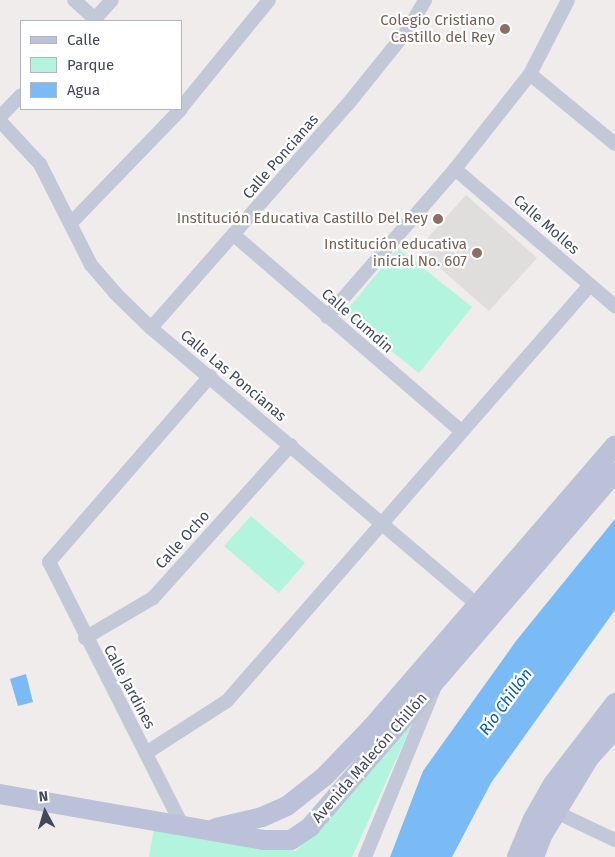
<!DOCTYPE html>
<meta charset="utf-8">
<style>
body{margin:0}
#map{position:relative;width:615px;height:857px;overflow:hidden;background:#efeceb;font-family:"Fira Sans",sans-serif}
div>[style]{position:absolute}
.education>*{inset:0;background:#e0dddd}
.green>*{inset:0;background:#b2f4dd}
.water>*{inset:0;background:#7abbf6}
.street>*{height:14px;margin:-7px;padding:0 7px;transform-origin:7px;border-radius:7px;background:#c3c8d8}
.secondary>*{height:20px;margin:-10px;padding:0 10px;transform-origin:10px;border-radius:10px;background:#bbc1d8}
.dots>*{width:14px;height:14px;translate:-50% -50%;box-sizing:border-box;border:2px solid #fff;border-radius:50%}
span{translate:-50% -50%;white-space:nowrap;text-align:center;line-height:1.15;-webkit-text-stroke:4.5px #fff;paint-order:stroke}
.education-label{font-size:15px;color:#785e54}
.right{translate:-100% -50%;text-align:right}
.street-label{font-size:15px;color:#42485b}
.water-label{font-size:16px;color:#005cb0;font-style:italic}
.legend{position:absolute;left:20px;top:20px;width:162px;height:90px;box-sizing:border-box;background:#fff;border:1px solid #b3b6bd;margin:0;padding:6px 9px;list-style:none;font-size:15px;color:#42485b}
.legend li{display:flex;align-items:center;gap:10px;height:25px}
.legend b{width:25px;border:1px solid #b3b6bd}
.north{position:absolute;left:20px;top:787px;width:50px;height:50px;-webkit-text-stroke:4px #fff;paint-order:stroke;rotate:354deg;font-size:14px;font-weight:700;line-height:20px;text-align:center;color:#42485b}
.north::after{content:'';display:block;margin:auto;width:18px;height:22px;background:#42485b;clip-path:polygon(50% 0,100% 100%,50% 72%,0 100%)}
</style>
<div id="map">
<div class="education">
<i style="clip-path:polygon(466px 195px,537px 258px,489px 311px,418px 249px)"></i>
</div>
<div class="green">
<i style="clip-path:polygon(398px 248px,472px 307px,419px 373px,344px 314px)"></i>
<i style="clip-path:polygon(251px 516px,305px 563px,279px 593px,224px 546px)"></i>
<i style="clip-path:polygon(413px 722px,352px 857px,149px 857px,154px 828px,296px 851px)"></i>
</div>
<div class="water">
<i style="clip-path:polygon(615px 519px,615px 610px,491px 783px,452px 857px,390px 857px,423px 771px,516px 641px)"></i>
<i style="clip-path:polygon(26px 674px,33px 702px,18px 706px,10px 679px)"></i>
</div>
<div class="street">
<i style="left:74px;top:0;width:28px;rotate:42deg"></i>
<i style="left:93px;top:21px;width:28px;rotate:-48deg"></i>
<i style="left:530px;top:74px;width:110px;rotate:39.5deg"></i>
<i style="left:181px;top:108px;width:139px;rotate:-50.8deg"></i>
<i style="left:0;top:117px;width:30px;rotate:-46deg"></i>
<i style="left:0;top:121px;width:59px;rotate:47.1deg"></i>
<i style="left:40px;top:164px;width:113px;rotate:63.2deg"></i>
<i style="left:91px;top:265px;width:37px;rotate:49deg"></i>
<i style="left:115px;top:293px;width:50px;rotate:44.2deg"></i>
<i style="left:151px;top:328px;width:436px;rotate:40.3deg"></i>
<i style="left:455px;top:169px;width:211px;rotate:40.6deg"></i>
<i style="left:71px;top:223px;width:158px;rotate:-46deg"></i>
<i style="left:234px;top:235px;width:298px;rotate:40.8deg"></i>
<i style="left:327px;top:317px;width:196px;rotate:-49.1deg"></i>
<i style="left:455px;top:169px;width:121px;rotate:-51.7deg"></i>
<i style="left:530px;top:74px;width:83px;rotate:-62.8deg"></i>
<i style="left:151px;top:328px;width:298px;rotate:-48.7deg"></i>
<i style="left:348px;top:104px;width:97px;rotate:-51.2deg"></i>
<i style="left:409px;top:28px;width:32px;rotate:-60deg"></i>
<i style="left:85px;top:638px;width:79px;rotate:-30.5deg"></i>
<i style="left:153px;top:598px;width:206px;rotate:-48deg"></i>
<i style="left:146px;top:753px;width:96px;rotate:-32.7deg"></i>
<i style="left:227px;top:701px;width:552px;rotate:-48.89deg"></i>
<i style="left:556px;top:812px;width:65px;rotate:25.4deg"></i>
<i style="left:182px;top:825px;width:295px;rotate:-116.8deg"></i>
<i style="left:49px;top:562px;width:246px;rotate:-49.1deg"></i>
<i style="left:365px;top:857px;width:182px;rotate:-67.7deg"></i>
</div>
<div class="secondary">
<i style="left:0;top:794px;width:267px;rotate:9.9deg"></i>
<i style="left:263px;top:840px;width:28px"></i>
<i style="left:291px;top:840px;width:23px;rotate:-34deg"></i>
<i style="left:310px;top:827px;width:468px;rotate:-49.3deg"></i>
<i style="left:216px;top:828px;width:47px;rotate:-13.4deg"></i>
<i style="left:262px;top:817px;width:27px;rotate:-24deg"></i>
<i style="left:287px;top:806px;width:48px;rotate:-38.3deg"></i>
<i style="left:325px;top:776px;width:68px;rotate:-46.2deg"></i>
<i style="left:372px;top:727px;width:372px;rotate:-49.2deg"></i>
<i style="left:517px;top:857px;width:41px;rotate:-67.2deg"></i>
<i style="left:533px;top:819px;width:40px;rotate:-60.3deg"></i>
<i style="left:553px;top:784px;width:102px;rotate:-52.6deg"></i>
<i style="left:534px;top:857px;width:25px;rotate:-69deg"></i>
<i style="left:543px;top:834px;width:89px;rotate:-58.8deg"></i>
<i style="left:589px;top:758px;width:39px;rotate:-48deg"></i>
</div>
<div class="dots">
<i style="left:505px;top:29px;background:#8d6e63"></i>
<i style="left:438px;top:219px;background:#8d6e63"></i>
<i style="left:477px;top:253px;background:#8d6e63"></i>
</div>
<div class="education-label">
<span class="right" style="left:495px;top:29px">Colegio Cristiano<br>Castillo del Rey</span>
<span class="right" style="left:428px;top:219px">Institución Educativa Castillo Del Rey</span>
<span class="right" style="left:467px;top:253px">Institución educativa<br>inicial No. 607</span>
</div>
<div class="street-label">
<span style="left:281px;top:157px;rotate:-49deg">Calle Poncianas</span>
<span style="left:546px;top:225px;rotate:41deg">Calle Molles</span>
<span style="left:357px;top:321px;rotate:41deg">Calle Cumdin</span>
<span style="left:233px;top:376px;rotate:40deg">Calle Las Poncianas</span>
<span style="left:183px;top:540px;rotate:-48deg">Calle Ocho</span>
<span style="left:129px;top:687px;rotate:62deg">Calle Jardines</span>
<span style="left:370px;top:758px;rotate:-49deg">Avenida Malecón Chillón</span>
</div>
<div class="water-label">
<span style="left:506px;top:702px;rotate:-54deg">Río Chillón</span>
</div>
<ul class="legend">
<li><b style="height:6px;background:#bbc1d8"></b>Calle</li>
<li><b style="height:14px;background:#b2f4dd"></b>Parque</li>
<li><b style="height:14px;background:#7abbf6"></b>Agua</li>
</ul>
<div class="north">N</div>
</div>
